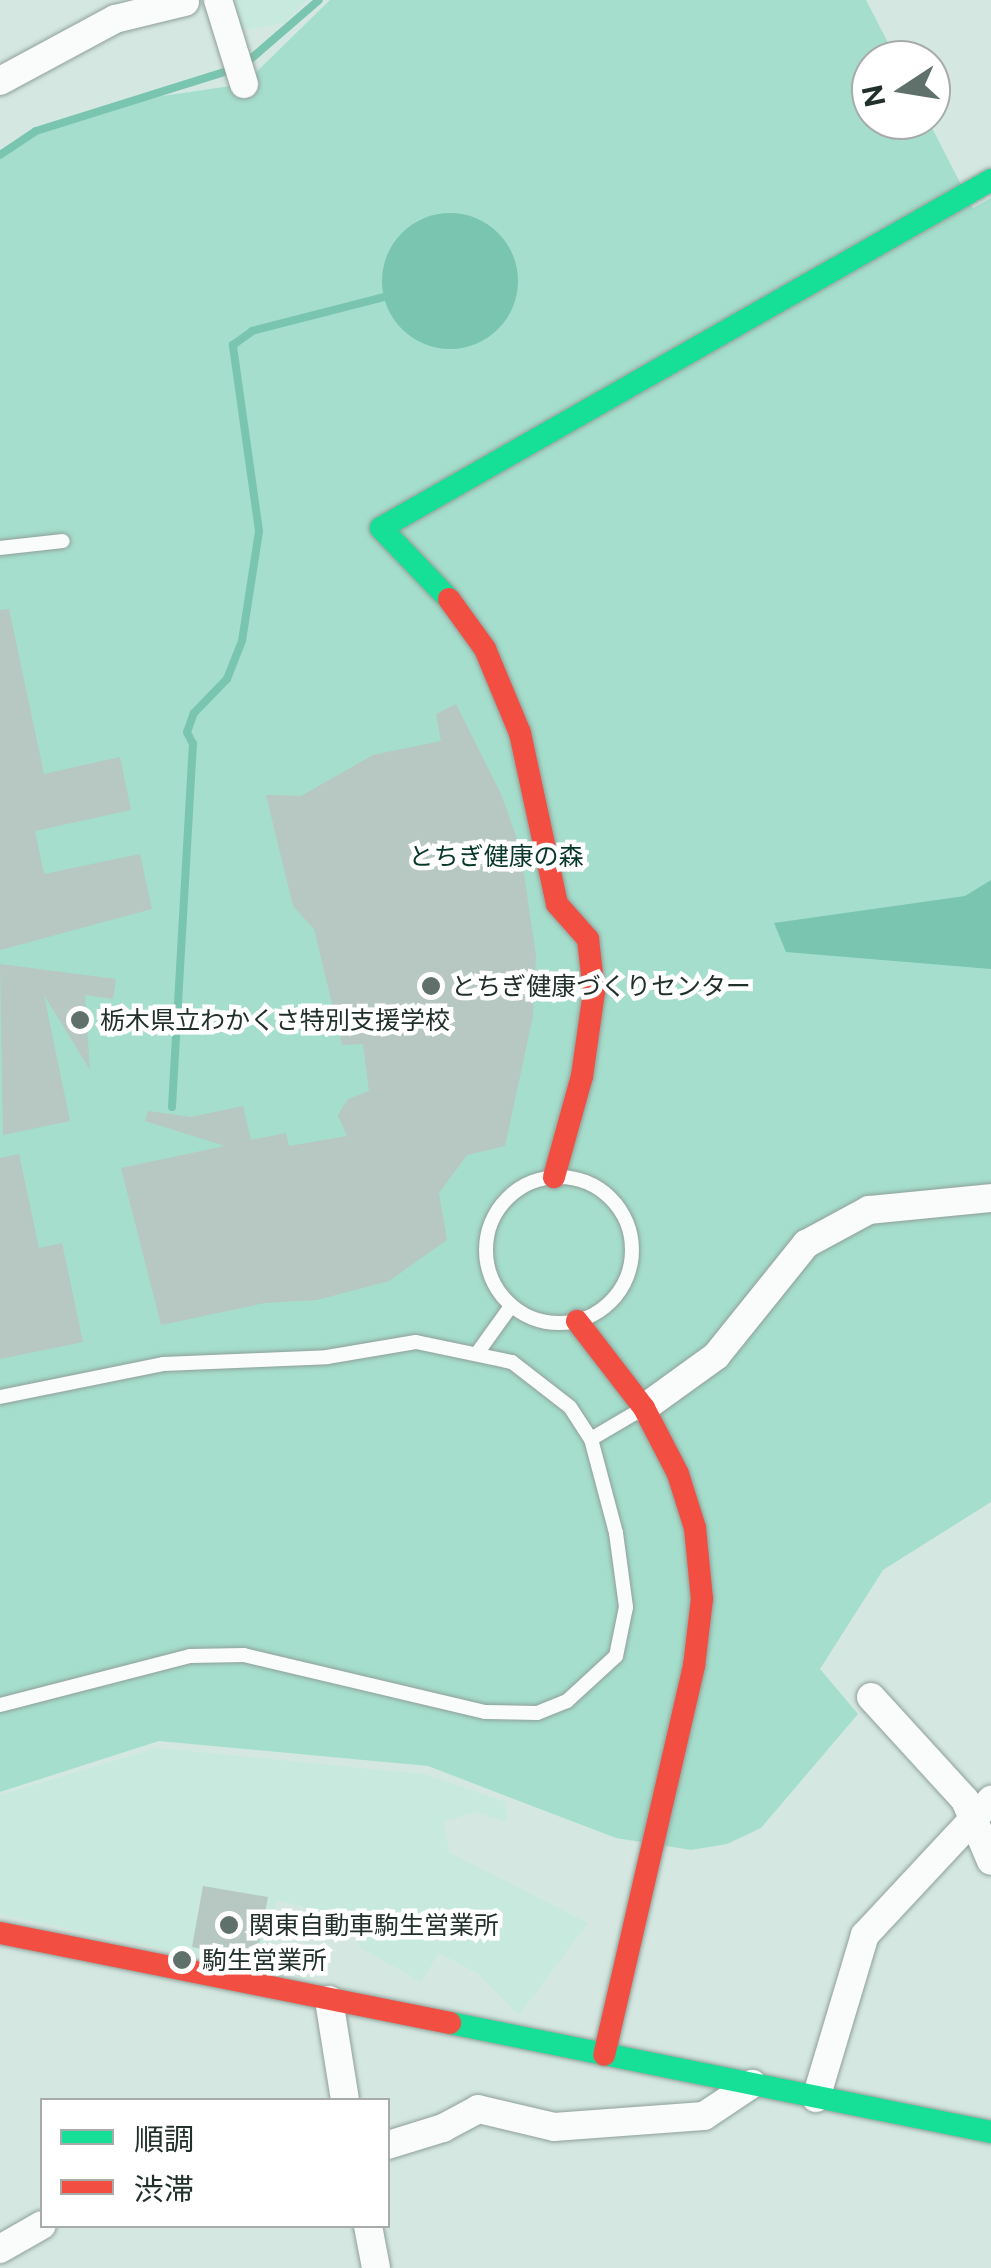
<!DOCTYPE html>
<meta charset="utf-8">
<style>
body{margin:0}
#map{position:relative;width:991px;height:2268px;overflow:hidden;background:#d4e8e1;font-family:"Public Sans","Noto Sans JP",sans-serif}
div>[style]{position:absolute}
.built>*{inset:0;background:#c8eade}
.green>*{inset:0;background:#a5decc}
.water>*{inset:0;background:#7ac5af}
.round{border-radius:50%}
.stream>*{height:8px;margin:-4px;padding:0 4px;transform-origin:4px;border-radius:4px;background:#7ac5af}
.building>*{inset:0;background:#b7c7c1}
.roads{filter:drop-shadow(0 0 2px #909f9a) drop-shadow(0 0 2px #909f9a)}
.lane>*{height:14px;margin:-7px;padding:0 7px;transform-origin:7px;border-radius:7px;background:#f9fcfa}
.lane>.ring{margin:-7px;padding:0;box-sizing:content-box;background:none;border:14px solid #f9fcfa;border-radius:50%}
.street>*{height:28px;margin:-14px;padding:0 14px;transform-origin:14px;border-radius:14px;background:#f9fcfa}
.fast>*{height:22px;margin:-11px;padding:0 11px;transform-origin:11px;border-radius:11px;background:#16e098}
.jam>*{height:22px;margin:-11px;padding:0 11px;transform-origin:11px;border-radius:11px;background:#f24e42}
.dots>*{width:28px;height:28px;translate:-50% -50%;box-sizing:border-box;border:5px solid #fff;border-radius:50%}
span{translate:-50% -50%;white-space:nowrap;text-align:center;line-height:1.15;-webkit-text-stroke:9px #fff;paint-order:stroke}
.park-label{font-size:25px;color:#08372b}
.poi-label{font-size:25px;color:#22302c}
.left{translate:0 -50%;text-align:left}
.legend{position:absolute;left:40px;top:2098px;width:350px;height:130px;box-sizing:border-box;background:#fff;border:2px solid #a7acab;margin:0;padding:12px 18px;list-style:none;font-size:30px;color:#22302c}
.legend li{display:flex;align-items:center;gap:20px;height:50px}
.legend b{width:50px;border:2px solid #a7acab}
.north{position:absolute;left:851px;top:40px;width:100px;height:100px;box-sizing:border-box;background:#fff;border:2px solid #a7acab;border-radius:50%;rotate:258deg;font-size:28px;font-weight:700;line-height:40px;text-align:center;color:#22302c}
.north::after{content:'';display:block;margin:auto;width:35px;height:45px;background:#60706b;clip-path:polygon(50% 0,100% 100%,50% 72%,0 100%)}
</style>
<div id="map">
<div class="built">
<i style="clip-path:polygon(227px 0,307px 0,285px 23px,238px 31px)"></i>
<i style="clip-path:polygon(157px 1748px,424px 1774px,506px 1802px,507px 1822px,474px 1812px,444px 1822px,449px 1852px,588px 1923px,519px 2015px,477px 1973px,439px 1953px,421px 1982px,359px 1947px,354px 1921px,277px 1900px,261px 1970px,0 1914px,0 1795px)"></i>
</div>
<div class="green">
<i style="clip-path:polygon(330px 0,866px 0,897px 60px,871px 60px,871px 120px,928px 120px,973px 208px,991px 198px,991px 1502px,883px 1570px,820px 1669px,858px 1714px,761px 1828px,727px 1844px,691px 1850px,616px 1838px,428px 1766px,159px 1741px,0 1792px,0 155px,36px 131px,121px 102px,244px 84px)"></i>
</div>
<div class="water">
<i class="round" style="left:382px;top:213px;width:136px;height:136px"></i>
<i style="clip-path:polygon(991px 880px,991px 969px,786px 952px,774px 923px,965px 896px)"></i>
</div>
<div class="stream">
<i style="left:246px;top:63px;width:96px;rotate:-40.8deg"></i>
<i style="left:0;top:155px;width:43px;rotate:-33.7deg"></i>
<i style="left:36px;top:131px;width:207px;rotate:-17.4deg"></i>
<i style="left:172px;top:1107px;width:364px;rotate:-86.7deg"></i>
<i style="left:193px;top:744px;width:13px;rotate:-117deg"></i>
<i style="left:187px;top:732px;width:20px;rotate:-70deg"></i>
<i style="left:194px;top:713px;width:47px;rotate:-45.9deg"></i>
<i style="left:227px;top:679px;width:41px;rotate:-68.5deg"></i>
<i style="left:242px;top:641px;width:111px;rotate:-81.2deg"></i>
<i style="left:259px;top:531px;width:188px;rotate:-98deg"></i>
<i style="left:233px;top:345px;width:24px;rotate:-36deg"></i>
<i style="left:252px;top:331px;width:136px;rotate:-14.4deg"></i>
</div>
<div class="building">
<i style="clip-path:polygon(9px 609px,44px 774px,120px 757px,131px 810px,35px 831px,44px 874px,140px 854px,152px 909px,0 950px,0 610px)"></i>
<i style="clip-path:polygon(456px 704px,501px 794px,520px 847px,536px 956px,533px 1016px,505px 1146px,467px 1155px,439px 1193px,447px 1240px,389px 1281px,317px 1300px,265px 1303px,161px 1325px,121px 1168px,225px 1146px,145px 1121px,148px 1111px,191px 1117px,243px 1106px,251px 1140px,286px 1133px,289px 1146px,347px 1136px,338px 1115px,348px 1099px,369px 1091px,363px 1044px,342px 1045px,314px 929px,293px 906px,266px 795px,301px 796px,373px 755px,441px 741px,436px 714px)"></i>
<i style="clip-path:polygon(0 964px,116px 979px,113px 999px,85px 995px,90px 1070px,44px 995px,70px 1121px,3px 1135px)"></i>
<i style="clip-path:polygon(19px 1154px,39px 1248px,62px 1243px,83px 1342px,0 1359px,0 1158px)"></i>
<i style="clip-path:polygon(203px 1886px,268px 1897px,256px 1960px,192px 1947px)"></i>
</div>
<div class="roads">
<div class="lane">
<i style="left:0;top:548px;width:63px;rotate:-6.3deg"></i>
<i class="ring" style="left:486px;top:1177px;width:132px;height:132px"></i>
<i style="left:478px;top:1352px;width:57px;rotate:-54.3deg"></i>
<i style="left:0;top:1397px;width:166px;rotate:-11.4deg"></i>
<i style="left:163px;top:1364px;width:164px;rotate:-2.4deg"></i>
<i style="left:327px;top:1357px;width:90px;rotate:-9.6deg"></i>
<i style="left:416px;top:1342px;width:98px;rotate:11.8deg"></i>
<i style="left:512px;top:1362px;width:73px;rotate:37.8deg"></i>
<i style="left:570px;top:1407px;width:38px;rotate:57deg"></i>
<i style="left:591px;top:1439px;width:97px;rotate:75.1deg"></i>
<i style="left:616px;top:1533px;width:75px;rotate:82.3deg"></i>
<i style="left:626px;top:1607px;width:50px;rotate:101.5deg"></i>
<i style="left:616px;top:1656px;width:67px;rotate:137.4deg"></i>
<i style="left:567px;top:1701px;width:32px;rotate:158deg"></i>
<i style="left:537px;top:1713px;width:52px;rotate:-178.9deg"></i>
<i style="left:485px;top:1712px;width:248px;rotate:-166.7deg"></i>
<i style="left:244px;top:1655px;width:54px;rotate:178.9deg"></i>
<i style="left:190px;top:1656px;width:196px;rotate:165.5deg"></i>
<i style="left:591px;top:1439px;width:59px;rotate:-30.5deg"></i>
</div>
<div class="street">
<i style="left:218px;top:0;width:88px;rotate:72.8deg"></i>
<i style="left:0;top:81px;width:131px;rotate:-28.3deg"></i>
<i style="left:115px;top:19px;width:72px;rotate:-13.7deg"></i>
<i style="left:644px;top:1408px;width:89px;rotate:-35.8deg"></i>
<i style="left:716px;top:1356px;width:144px;rotate:-51.2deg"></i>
<i style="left:806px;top:1244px;width:72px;rotate:-28.4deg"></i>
<i style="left:869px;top:1210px;width:123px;rotate:-5.6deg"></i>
<i style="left:871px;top:1697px;width:139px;rotate:47.6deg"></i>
<i style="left:965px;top:1800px;width:66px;rotate:66.9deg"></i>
<i style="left:329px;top:2000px;width:101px;rotate:80.9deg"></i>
<i style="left:816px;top:2098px;width:170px;rotate:-73.3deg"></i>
<i style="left:865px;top:1935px;width:185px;rotate:-47deg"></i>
<i style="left:388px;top:2145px;width:58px;rotate:-17.2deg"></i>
<i style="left:443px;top:2128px;width:40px;rotate:-28deg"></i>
<i style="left:478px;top:2109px;width:78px;rotate:13.3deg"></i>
<i style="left:554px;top:2127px;width:150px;rotate:-4.2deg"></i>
<i style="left:704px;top:2116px;width:58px;rotate:-33.7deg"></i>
<i style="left:368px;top:2226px;width:43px;rotate:79.2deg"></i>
<i style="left:0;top:2249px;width:48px;rotate:-29.7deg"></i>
</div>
<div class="fast">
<i style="left:449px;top:599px;width:98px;rotate:-133.8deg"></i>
<i style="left:381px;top:528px;width:702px;rotate:-29.7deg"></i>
<i style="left:450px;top:2023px;width:552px;rotate:11.39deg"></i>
</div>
<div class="jam">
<i style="left:449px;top:599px;width:62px;rotate:54.2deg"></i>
<i style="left:485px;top:649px;width:91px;rotate:67.4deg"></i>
<i style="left:520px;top:733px;width:175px;rotate:77.8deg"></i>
<i style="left:557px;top:904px;width:47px;rotate:48.5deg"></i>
<i style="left:588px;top:939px;width:53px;rotate:83.5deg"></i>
<i style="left:594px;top:992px;width:85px;rotate:98.1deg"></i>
<i style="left:582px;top:1076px;width:105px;rotate:105.5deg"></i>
<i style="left:577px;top:1321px;width:110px;rotate:52.4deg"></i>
<i style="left:644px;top:1408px;width:74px;rotate:62.7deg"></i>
<i style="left:678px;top:1474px;width:57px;rotate:72.5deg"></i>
<i style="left:695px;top:1528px;width:71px;rotate:84.4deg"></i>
<i style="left:702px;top:1599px;width:67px;rotate:96.8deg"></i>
<i style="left:694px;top:1666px;width:399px;rotate:103deg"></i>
<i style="left:0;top:1933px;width:459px;rotate:11.3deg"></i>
</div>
</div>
<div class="dots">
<i style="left:431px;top:986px;background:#60706b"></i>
<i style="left:80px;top:1020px;background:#60706b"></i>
<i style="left:229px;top:1925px;background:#60706b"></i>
<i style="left:182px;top:1960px;background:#60706b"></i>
</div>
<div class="park-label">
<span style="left:496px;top:856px">とちぎ健康の森</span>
</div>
<div class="poi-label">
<span class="left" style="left:451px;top:986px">とちぎ健康づくりセンター</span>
<span class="left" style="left:100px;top:1020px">栃木県立わかくさ特別支援学校</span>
<span class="left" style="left:249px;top:1925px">関東自動車駒生営業所</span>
<span class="left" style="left:202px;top:1960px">駒生営業所</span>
</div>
<ul class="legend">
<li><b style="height:12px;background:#16e098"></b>順調</li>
<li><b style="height:12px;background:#f24e42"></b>渋滞</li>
</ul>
<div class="north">N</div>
</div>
